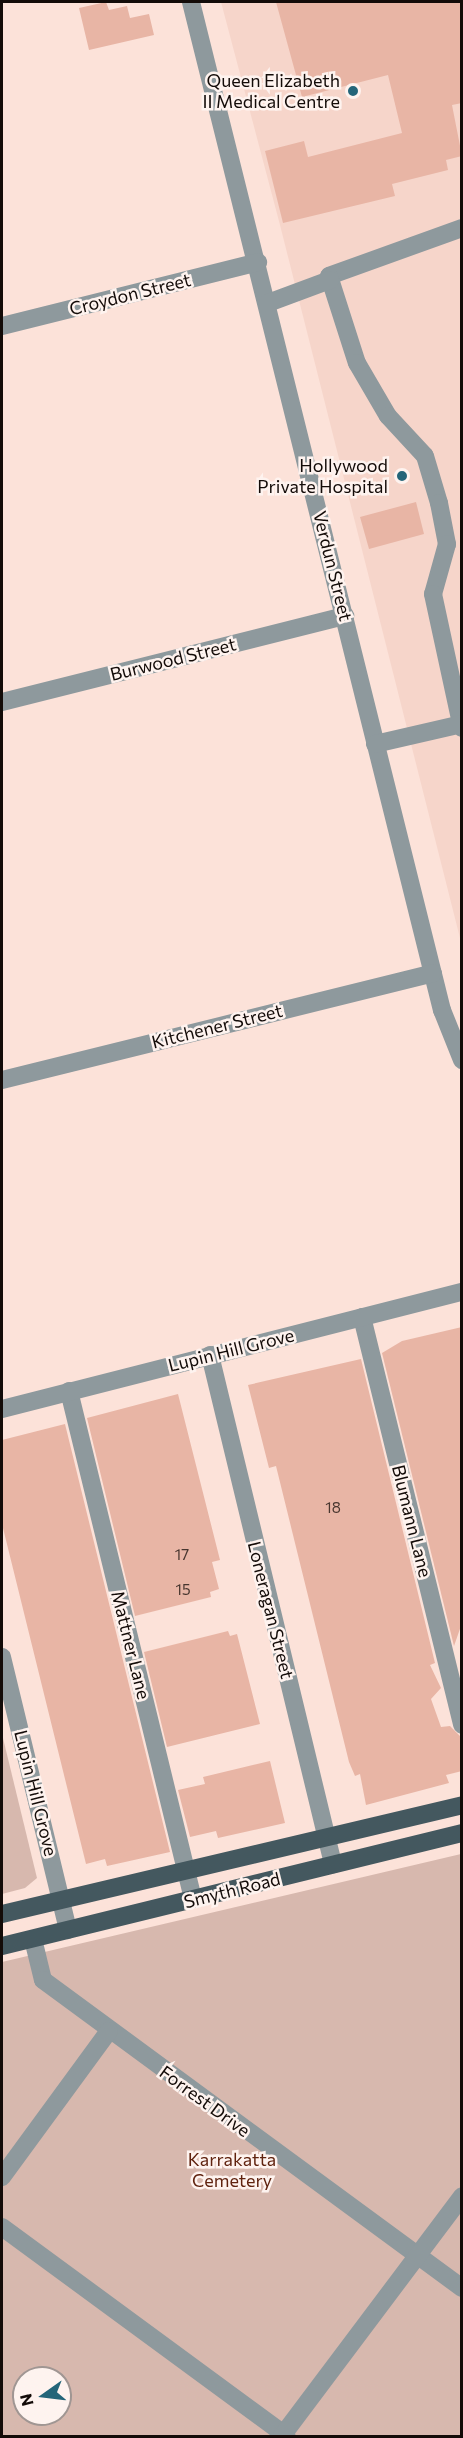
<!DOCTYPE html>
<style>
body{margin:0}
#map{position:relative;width:463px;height:2438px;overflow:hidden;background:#fce2d9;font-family:Commissioner,sans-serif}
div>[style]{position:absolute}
.built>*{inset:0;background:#f6d5ca}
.green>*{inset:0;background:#d7b8ae}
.building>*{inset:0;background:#e8b5a5}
.minor>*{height:18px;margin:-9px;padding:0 9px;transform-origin:9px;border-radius:9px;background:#8e999d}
.major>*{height:18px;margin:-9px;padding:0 9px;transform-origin:9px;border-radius:9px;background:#44585f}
.dots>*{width:16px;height:16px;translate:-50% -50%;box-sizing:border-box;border:3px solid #fef3ef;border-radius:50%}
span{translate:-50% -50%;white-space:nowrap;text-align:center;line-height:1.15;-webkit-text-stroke:5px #fef3ef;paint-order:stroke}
.number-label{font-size:15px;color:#48362f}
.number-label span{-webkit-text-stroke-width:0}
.poi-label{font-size:18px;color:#130b08}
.right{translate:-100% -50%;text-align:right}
.street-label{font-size:18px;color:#130b08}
.park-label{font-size:18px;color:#60230f}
.frame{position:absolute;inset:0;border:3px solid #130b08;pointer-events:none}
.north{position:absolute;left:12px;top:2366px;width:60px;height:60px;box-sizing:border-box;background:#fef3ef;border:2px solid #a09693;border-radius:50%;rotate:256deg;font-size:16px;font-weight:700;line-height:24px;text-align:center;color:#130b08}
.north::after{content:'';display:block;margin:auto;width:21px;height:27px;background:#246579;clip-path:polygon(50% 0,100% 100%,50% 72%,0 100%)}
</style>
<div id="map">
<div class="built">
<i style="clip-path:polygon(221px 2px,461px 2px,461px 942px,280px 225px)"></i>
</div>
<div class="green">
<i style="clip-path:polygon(2px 1734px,37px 1878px,25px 1888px,2px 1894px)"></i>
<i style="clip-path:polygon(evenodd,461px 1854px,461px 2436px,2px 2436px,2px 1962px,461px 1854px,24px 2378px,60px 2378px,60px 2414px,24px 2414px,24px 2378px)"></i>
</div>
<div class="building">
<i style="clip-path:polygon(106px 2px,109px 10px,127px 6px,130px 18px,149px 14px,154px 35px,89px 50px,79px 8px)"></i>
<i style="clip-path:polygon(276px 2px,462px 2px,462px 103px,452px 105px,462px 156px,446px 160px,448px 170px,392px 184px,395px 196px,283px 223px,265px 151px,304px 141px,308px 157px,402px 133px,388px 75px,302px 97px)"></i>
<i style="clip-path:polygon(416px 502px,424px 534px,369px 549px,360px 517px)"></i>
<i style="clip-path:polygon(462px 1327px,462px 1623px,454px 1646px,382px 1353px,402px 1341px)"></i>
<i style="clip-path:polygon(361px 1359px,435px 1663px,430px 1665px,441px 1688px,431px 1699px,441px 1727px,450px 1726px,460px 1736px,462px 1759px,462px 1771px,446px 1775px,449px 1783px,366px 1805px,360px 1774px,355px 1776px,349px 1762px,276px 1466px,269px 1468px,248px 1385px)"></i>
<i style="clip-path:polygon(178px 1394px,220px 1560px,212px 1562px,219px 1589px,210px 1592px,211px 1597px,135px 1616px,87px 1418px)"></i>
<i style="clip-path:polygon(65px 1424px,170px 1852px,107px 1866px,105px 1859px,86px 1864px,2px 1524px,2px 1440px)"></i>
<i style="clip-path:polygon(228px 1631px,230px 1636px,237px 1634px,260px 1724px,167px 1747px,144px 1652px)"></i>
<i style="clip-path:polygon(270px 1761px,285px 1823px,218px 1838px,216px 1831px,190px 1837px,178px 1790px,205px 1784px,203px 1777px)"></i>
</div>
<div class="minor">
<i style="left:191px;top:2px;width:1039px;rotate:76.02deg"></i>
<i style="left:442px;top:1010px;width:54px;rotate:68.2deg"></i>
<i style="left:462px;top:228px;width:141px;rotate:160.2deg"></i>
<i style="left:329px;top:276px;width:91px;rotate:72.2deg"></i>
<i style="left:357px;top:363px;width:61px;rotate:59.7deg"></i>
<i style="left:388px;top:416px;width:54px;rotate:47.2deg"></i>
<i style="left:425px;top:456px;width:49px;rotate:73.4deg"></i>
<i style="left:439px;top:503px;width:42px;rotate:79deg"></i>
<i style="left:447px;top:544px;width:52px;rotate:105.6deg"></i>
<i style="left:433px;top:594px;width:137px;rotate:77.8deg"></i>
<i style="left:268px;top:303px;width:66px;rotate:-20.4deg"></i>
<i style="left:2px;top:326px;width:264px;rotate:-14deg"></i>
<i style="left:2px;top:702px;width:354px;rotate:-14.1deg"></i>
<i style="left:375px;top:744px;width:89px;rotate:-12.9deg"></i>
<i style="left:2px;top:1080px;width:444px;rotate:-13.9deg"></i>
<i style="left:362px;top:1317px;width:420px;rotate:76.2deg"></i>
<i style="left:210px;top:1355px;width:524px;rotate:76.41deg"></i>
<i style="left:69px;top:1391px;width:523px;rotate:76.28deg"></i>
<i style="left:2px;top:1409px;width:475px;rotate:-14.3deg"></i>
<i style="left:2px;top:1657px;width:281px;rotate:76.4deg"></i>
<i style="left:33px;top:1939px;width:42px;rotate:76.3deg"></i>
<i style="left:43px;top:1980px;width:520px;rotate:36.32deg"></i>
<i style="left:2px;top:2177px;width:181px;rotate:-53.8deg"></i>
<i style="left:2px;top:2227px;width:353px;rotate:36.3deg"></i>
<i style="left:282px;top:2436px;width:300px;rotate:-53.1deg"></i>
</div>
<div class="major">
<i style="left:2px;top:1914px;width:473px;rotate:-13.3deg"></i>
<i style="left:2px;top:1946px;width:474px;rotate:-13.8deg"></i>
</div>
<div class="dots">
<i style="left:353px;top:91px;background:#246579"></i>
<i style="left:402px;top:476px;background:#246579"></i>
</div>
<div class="number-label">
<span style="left:333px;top:1508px">18</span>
<span style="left:182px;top:1555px">17</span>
<span style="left:183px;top:1590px">15</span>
</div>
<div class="poi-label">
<span class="right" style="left:340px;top:91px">Queen Elizabeth<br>II Medical Centre</span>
<span class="right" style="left:388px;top:476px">Hollywood<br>Private Hospital</span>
</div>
<div class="street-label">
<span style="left:130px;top:294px;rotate:-14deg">Croydon Street</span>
<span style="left:333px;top:566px;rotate:76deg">Verdun Street</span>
<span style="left:173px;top:659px;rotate:-14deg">Burwood Street</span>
<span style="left:217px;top:1026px;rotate:-14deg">Kitchener Street</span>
<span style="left:231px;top:1350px;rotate:-14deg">Lupin Hill Grove</span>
<span style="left:412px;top:1521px;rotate:76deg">Blumann Lane</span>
<span style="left:271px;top:1610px;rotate:76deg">Loneragan Street</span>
<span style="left:131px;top:1645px;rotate:76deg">Mattner Lane</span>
<span style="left:36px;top:1793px;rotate:76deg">Lupin Hill Grove</span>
<span style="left:232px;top:1890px;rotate:-14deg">Smyth Road</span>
<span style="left:205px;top:2101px;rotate:36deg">Forrest Drive</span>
</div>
<div class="park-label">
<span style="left:232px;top:2170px">Karrakatta<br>Cemetery</span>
</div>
<div class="frame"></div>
<div class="north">N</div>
</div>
